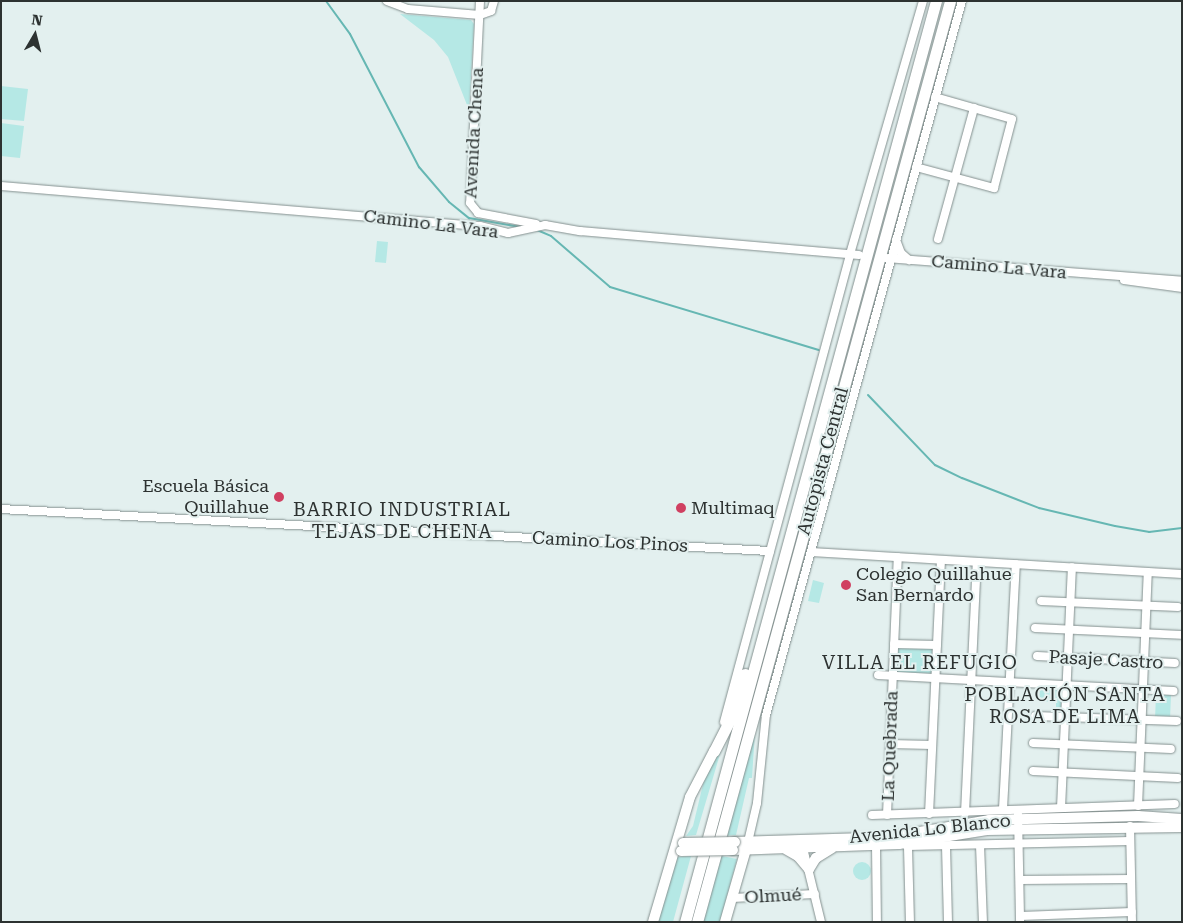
<!DOCTYPE html>
<meta charset="utf-8">
<style>
body{margin:0}
#map{position:relative;width:1183px;height:923px;overflow:hidden;background:#e3f0ef;font-family:"Roboto Serif",serif}
div>[style]{position:absolute}
.green>*{inset:0;background:#b5e8e5}
.round{border-radius:50%}
.stream>*{height:2px;margin:-1px;padding:0 1px;transform-origin:1px;border-radius:1px;background:#66b7b3}
.roads{filter:drop-shadow(0 0 1px #84908f) drop-shadow(0 0 1px #84908f)}
.minor>*{height:8px;margin:-4px;padding:0 4px;transform-origin:4px;border-radius:4px;background:#fff}
.major>*{height:10px;margin:-5px;padding:0 5px;transform-origin:5px;border-radius:5px;background:#fff}
.highway>*{height:11px;margin:-5.5px;padding:0 5.5px;transform-origin:5.5px;border-radius:5.5px;background:#fff}
.bridges{filter:drop-shadow(0 0 1px #84908f) drop-shadow(0 0 1px #84908f)}
.major-bridge>*{height:10px;margin:-5px;padding:0 5px;transform-origin:5px;border-radius:5px;background:#fff}
.dots>*{width:14px;height:14px;translate:-50% -50%;box-sizing:border-box;border:2px solid #e3f0ef;border-radius:50%}
span{translate:-50% -50%;white-space:nowrap;text-align:center;line-height:1.15;-webkit-text-stroke:4px #e3f0ef;paint-order:stroke}
.street-label{font-size:18px;color:#2d3231}
.poi-label{font-size:18px;color:#2d3231}
.right{translate:-100% -50%;text-align:right}
.left{translate:0 -50%;text-align:left}
.neighbourhood-label{font-size:19px;color:#2d3231;letter-spacing:1px}
.frame{position:absolute;inset:0;border:2px solid #2d3231;pointer-events:none}
.north{position:absolute;left:10px;top:10px;width:50px;height:50px;-webkit-text-stroke:4px #e3f0ef;paint-order:stroke;rotate:8deg;font-size:14px;font-weight:700;line-height:20px;text-align:center;color:#2d3231}
.north::after{content:'';display:block;margin:auto;width:18px;height:22px;background:#2d3231;clip-path:polygon(50% 0,100% 100%,50% 72%,0 100%)}
</style>
<div id="map">
<div class="green">
<i style="clip-path:polygon(400px 14px,471px 20px,474px 24px,469px 110px,448px 57px,434px 40px)"></i>
<i style="clip-path:polygon(1px 86px,28px 89px,24px 121px,1px 119px)"></i>
<i style="clip-path:polygon(1px 123px,24px 126px,20px 158px,1px 156px)"></i>
<i style="clip-path:polygon(377px 241px,388px 242px,386px 263px,375px 262px)"></i>
<i style="clip-path:polygon(813px 580px,824px 583px,819px 603px,808px 601px)"></i>
<i style="clip-path:polygon(896px 647px,933px 649px,932px 676px,895px 674px)"></i>
<i style="clip-path:polygon(1040px 688px,1062px 688px,1061px 712px,1056px 711px,1056px 702px,1039px 701px)"></i>
<i style="clip-path:polygon(1156px 695px,1171px 695px,1170px 719px,1155px 719px)"></i>
<i style="clip-path:polygon(755px 732px,752px 778px,749px 778px,736px 835px,724px 836px)"></i>
<i style="clip-path:polygon(723px 744px,696px 835px,686px 836px,693px 826px,706px 772px)"></i>
<i style="clip-path:polygon(717px 855px,737px 859px,720px 922px,700px 922px)"></i>
<i style="clip-path:polygon(691px 856px,673px 922px,656px 922px,676px 857px)"></i>
<i class="round" style="left:853px;top:862px;width:18px;height:18px"></i>
</div>
<div class="stream">
<i style="left:326px;top:1px;width:41px;rotate:54deg"></i>
<i style="left:350px;top:34px;width:150px;rotate:62.6deg"></i>
<i style="left:419px;top:167px;width:46px;rotate:49.4deg"></i>
<i style="left:449px;top:202px;width:26px;rotate:39deg"></i>
<i style="left:469px;top:218px;width:52px;rotate:10deg"></i>
<i style="left:537px;top:230px;width:15px;rotate:23deg"></i>
<i style="left:551px;top:236px;width:78px;rotate:40.8deg"></i>
<i style="left:610px;top:287px;width:218px;rotate:16.8deg"></i>
<i style="left:868px;top:395px;width:97px;rotate:46.3deg"></i>
<i style="left:935px;top:465px;width:30px;rotate:26deg"></i>
<i style="left:962px;top:478px;width:83px;rotate:21.3deg"></i>
<i style="left:1039px;top:508px;width:78px;rotate:13.3deg"></i>
<i style="left:1115px;top:526px;width:35px;rotate:10deg"></i>
<i style="left:1149px;top:532px;width:33px;rotate:-7deg"></i>
</div>
<div class="roads">
<div class="minor">
<i style="left:387px;top:1px;width:22px;rotate:21deg"></i>
<i style="left:408px;top:9px;width:72px;rotate:4.8deg"></i>
<i style="left:480px;top:15px;width:12px;rotate:-20deg"></i>
<i style="left:491px;top:11px;width:10px;rotate:-73deg"></i>
<i style="left:480px;top:1px;width:202px;rotate:92.8deg"></i>
<i style="left:470px;top:203px;width:13px;rotate:51deg"></i>
<i style="left:478px;top:213px;width:59px;rotate:10.7deg"></i>
<i style="left:916px;top:167px;width:81px;rotate:15.1deg"></i>
<i style="left:994px;top:188px;width:71px;rotate:-75.4deg"></i>
<i style="left:1012px;top:119px;width:80px;rotate:-164.1deg"></i>
<i style="left:1px;top:186px;width:481px;rotate:4.8deg"></i>
<i style="left:480px;top:226px;width:29px;rotate:14deg"></i>
<i style="left:508px;top:233px;width:38px;rotate:-12deg"></i>
<i style="left:545px;top:225px;width:36px;rotate:10deg"></i>
<i style="left:580px;top:231px;width:280px;rotate:4.9deg"></i>
<i style="left:938px;top:239px;width:136px;rotate:-74.6deg"></i>
<i style="left:896px;top:240px;width:14px;rotate:69deg"></i>
<i style="left:901px;top:253px;width:11px;rotate:41deg"></i>
<i style="left:886px;top:258px;width:297px;rotate:4.4deg"></i>
<i style="left:1124px;top:280px;width:59px;rotate:7.9deg"></i>
<i style="left:1px;top:509px;width:770px;rotate:3.13deg"></i>
<i style="left:811px;top:552px;width:372px;rotate:3.4deg"></i>
<i style="left:1041px;top:601px;width:137px;rotate:2.5deg"></i>
<i style="left:1035px;top:628px;width:146px;rotate:2.7deg"></i>
<i style="left:894px;top:644px;width:43px;rotate:1.3deg"></i>
<i style="left:1037px;top:656px;width:138px;rotate:2.9deg"></i>
<i style="left:878px;top:675px;width:296px;rotate:3.1deg"></i>
<i style="left:1035px;top:716px;width:142px;rotate:2deg"></i>
<i style="left:724px;top:722px;width:485px;rotate:-74.9deg"></i>
<i style="left:850px;top:254px;width:263px;rotate:-73.9deg"></i>
<i style="left:1033px;top:743px;width:138px;rotate:2.5deg"></i>
<i style="left:890px;top:744px;width:42px;rotate:1.4deg"></i>
<i style="left:1033px;top:771px;width:145px;rotate:2.8deg"></i>
<i style="left:1138px;top:806px;width:234px;rotate:-87.6deg"></i>
<i style="left:1061px;top:808px;width:241px;rotate:-87.4deg"></i>
<i style="left:1003px;top:809px;width:245px;rotate:-87deg"></i>
<i style="left:965px;top:813px;width:251px;rotate:-87.3deg"></i>
<i style="left:929px;top:814px;width:254px;rotate:-87.3deg"></i>
<i style="left:1018px;top:814px;width:108px;rotate:88.9deg"></i>
<i style="left:872px;top:815px;width:303px;rotate:-2.1deg"></i>
<i style="left:887px;top:815px;width:258px;rotate:-87.6deg"></i>
<i style="left:1130px;top:826px;width:96px;rotate:88.8deg"></i>
<i style="left:748px;top:842px;width:40px;rotate:-77deg"></i>
<i style="left:757px;top:803px;width:88px;rotate:-84.2deg"></i>
<i style="left:766px;top:715px;width:740px;rotate:-74.65deg"></i>
<i style="left:876px;top:845px;width:77px;rotate:89.3deg"></i>
<i style="left:980px;top:845px;width:77px;rotate:87.8deg"></i>
<i style="left:907px;top:846px;width:223px;rotate:-1.3deg"></i>
<i style="left:946px;top:846px;width:76px;rotate:88.5deg"></i>
<i style="left:908px;top:847px;width:75px;rotate:88.5deg"></i>
<i style="left:803px;top:848px;width:76px;rotate:76.3deg"></i>
<i style="left:1020px;top:880px;width:111px;rotate:-0.5deg"></i>
<i style="left:732px;top:898px;width:83px;rotate:-2.8deg"></i>
<i style="left:1020px;top:916px;width:112px;rotate:-2deg"></i>
</div>
<div class="major">
<i style="left:735px;top:842px;width:155px;rotate:-1.8deg"></i>
<i style="left:890px;top:837px;width:100px;rotate:-9.7deg"></i>
<i style="left:989px;top:820px;width:149px;rotate:-1.5deg"></i>
<i style="left:1138px;top:816px;width:44px;rotate:3.9deg"></i>
<i style="left:733px;top:850px;width:166px;rotate:-2.1deg"></i>
<i style="left:899px;top:844px;width:89px;rotate:-9deg"></i>
<i style="left:987px;top:830px;width:195px;rotate:-0.9deg"></i>
<i style="left:787px;top:850px;width:13px;rotate:29deg"></i>
<i style="left:798px;top:856px;width:17px;rotate:50deg"></i>
<i style="left:809px;top:869px;width:13px;rotate:-58deg"></i>
<i style="left:816px;top:858px;width:19px;rotate:-32deg"></i>
<i style="left:653px;top:922px;width:130px;rotate:-73.5deg"></i>
<i style="left:690px;top:797px;width:52px;rotate:-62.4deg"></i>
<i style="left:725px;top:922px;width:79px;rotate:-73.9deg"></i>
</div>
<div class="highway">
<i style="left:714px;top:751px;width:39px;rotate:-63deg"></i>
<i style="left:732px;top:716px;width:44px;rotate:-72.8deg"></i>
<i style="left:685px;top:922px;width:955px;rotate:-74.76deg"></i>
<i style="left:697px;top:922px;width:955px;rotate:-74.64deg"></i>
</div>
</div>
<div class="bridges">
<div class="major-bridge">
<i style="left:683px;top:843px;width:52px;rotate:-1.1deg"></i>
<i style="left:681px;top:851px;width:52px;rotate:-1.1deg"></i>
</div>
</div>
<div class="dots">
<i style="left:279px;top:497px;background:#d04061"></i>
<i style="left:681px;top:508px;background:#d04061"></i>
<i style="left:846px;top:585px;background:#d04061"></i>
</div>
<div class="street-label">
<span style="left:474px;top:133px;rotate:-87deg">Avenida Chena</span>
<span style="left:431px;top:224px;rotate:7deg">Camino La Vara</span>
<span style="left:999px;top:267px;rotate:5deg">Camino La Vara</span>
<span style="left:823px;top:461px;rotate:-75deg">Autopista Central</span>
<span style="left:610px;top:542px;rotate:3deg">Camino Los Pinos</span>
<span style="left:1106px;top:660px;rotate:3deg">Pasaje Castro</span>
<span style="left:890px;top:746px;rotate:-88deg">La Quebrada</span>
<span style="left:930px;top:829px;rotate:-6deg">Avenida Lo Blanco</span>
<span style="left:773px;top:896px;rotate:-3deg">Olmué</span>
</div>
<div class="poi-label">
<span class="right" style="left:269px;top:497px">Escuela Básica<br>Quillahue</span>
<span class="left" style="left:691px;top:508px">Multimaq</span>
<span class="left" style="left:856px;top:585px">Colegio Quillahue<br>San Bernardo</span>
</div>
<div class="neighbourhood-label">
<span style="left:402px;top:521px">BARRIO INDUSTRIAL<br>TEJAS DE CHENA</span>
<span style="left:920px;top:663px">VILLA EL REFUGIO</span>
<span style="left:1065px;top:706px">POBLACIÓN SANTA<br>ROSA DE LIMA</span>
</div>
<div class="frame"></div>
<div class="north">N</div>
</div>
